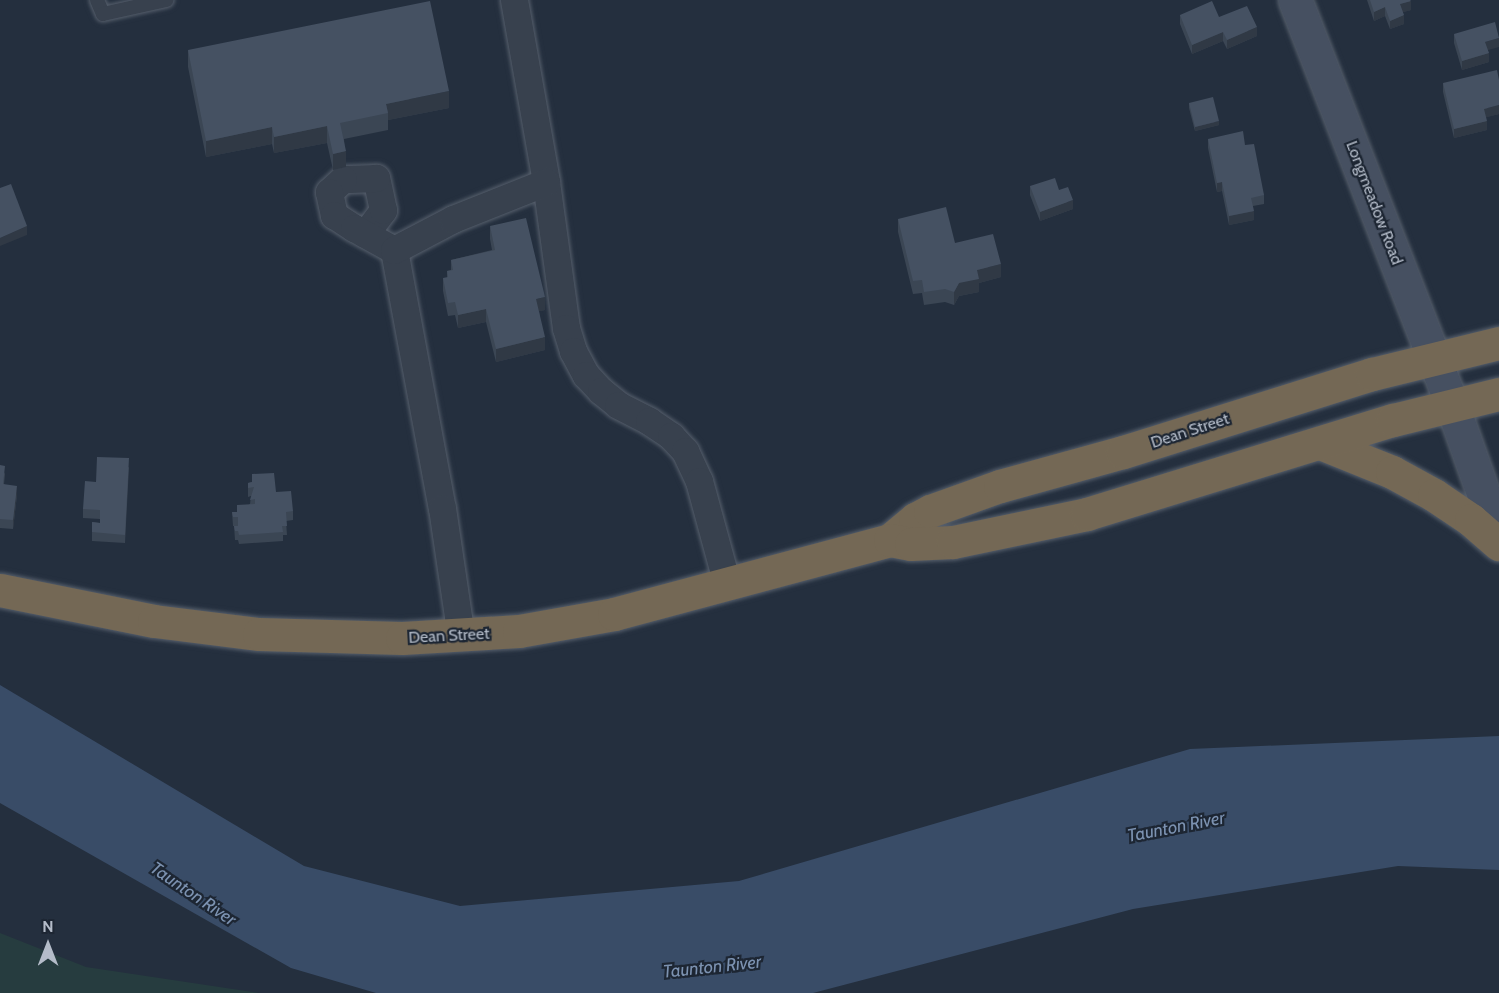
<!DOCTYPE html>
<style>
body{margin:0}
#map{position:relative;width:1499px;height:993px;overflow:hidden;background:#242f3e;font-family:Cabin,sans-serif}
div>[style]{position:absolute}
.green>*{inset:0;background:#263c3f}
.water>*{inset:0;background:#394c67}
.roads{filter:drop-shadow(0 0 2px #565f6c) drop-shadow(0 0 2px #565f6c)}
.lane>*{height:14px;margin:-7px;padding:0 7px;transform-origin:7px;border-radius:7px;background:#38414e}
.street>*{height:27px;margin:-13.5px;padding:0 13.5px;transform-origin:13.5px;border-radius:13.5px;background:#38414e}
.secondary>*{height:33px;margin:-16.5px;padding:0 16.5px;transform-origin:16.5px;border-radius:16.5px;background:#465061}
.highway>*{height:33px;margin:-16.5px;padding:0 16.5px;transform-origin:16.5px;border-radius:16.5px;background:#746855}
.wall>*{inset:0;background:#3b4654}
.shaded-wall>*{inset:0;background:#303945}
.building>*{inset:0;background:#455162}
span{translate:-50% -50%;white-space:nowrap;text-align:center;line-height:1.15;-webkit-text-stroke:4.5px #1d2633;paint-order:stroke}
.street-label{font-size:16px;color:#b4bcc9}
.water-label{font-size:18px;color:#7c92b1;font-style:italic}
.north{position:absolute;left:18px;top:915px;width:60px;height:60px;-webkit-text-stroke:4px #1d2633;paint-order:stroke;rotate:0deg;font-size:16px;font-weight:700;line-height:24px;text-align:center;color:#b4bcc9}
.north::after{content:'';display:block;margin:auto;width:21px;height:27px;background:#b4bcc9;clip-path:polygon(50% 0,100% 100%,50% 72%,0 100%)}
</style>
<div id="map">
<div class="green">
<i style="clip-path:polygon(0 933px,86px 967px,259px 993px,0 993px)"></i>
</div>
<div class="water">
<i style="clip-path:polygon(0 685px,304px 866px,460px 906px,739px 881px,1190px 749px,1499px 736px,1499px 870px,1398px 866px,1133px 909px,813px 993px,376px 993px,291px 968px,0 803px)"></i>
</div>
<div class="roads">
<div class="lane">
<i style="left:97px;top:0;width:15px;rotate:67deg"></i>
<i style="left:103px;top:14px;width:65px;rotate:-12.5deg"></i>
</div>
<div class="street">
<i style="left:514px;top:0;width:185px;rotate:80deg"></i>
<i style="left:546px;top:182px;width:147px;rotate:82.2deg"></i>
<i style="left:566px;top:328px;width:24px;rotate:73deg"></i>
<i style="left:573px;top:351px;width:27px;rotate:62deg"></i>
<i style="left:586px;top:375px;width:22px;rotate:47deg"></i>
<i style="left:601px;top:391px;width:22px;rotate:39deg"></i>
<i style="left:618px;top:405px;width:35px;rotate:27deg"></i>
<i style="left:649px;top:421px;width:27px;rotate:34deg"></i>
<i style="left:671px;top:436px;width:21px;rotate:47deg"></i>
<i style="left:685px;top:451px;width:33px;rotate:65deg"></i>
<i style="left:699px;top:481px;width:107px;rotate:74.8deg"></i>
<i style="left:365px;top:234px;width:30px;rotate:-53deg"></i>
<i style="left:383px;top:210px;width:33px;rotate:-102deg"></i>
<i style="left:376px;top:178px;width:33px;rotate:178deg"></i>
<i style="left:343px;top:179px;width:19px;rotate:137deg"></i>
<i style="left:329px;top:192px;width:24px;rotate:78deg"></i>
<i style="left:334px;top:215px;width:24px;rotate:33deg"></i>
<i style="left:354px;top:228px;width:46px;rotate:28.8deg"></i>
<i style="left:394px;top:250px;width:262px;rotate:79.5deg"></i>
<i style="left:442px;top:508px;width:129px;rotate:81.6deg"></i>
<i style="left:394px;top:250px;width:67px;rotate:-27.7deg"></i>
<i style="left:453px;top:219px;width:100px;rotate:-21.7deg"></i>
</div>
<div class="secondary">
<i style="left:1295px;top:0;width:434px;rotate:68.8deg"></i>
<i style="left:1452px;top:405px;width:141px;rotate:70.5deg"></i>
</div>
<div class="highway">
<i style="left:1320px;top:443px;width:78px;rotate:21.9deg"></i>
<i style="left:1392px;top:472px;width:48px;rotate:28.7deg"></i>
<i style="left:1434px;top:495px;width:45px;rotate:34deg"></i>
<i style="left:1471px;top:520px;width:37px;rotate:41deg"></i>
<i style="left:890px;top:540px;width:33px;rotate:-40deg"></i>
<i style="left:915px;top:519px;width:17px;rotate:-28deg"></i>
<i style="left:930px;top:511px;width:74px;rotate:-19.7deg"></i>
<i style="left:1000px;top:486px;width:128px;rotate:-15.5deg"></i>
<i style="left:1123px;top:452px;width:261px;rotate:-17.4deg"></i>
<i style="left:1372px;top:374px;width:131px;rotate:-13.7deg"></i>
<i style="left:0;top:590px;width:157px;rotate:11.4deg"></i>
<i style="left:154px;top:621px;width:106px;rotate:7.1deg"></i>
<i style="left:259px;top:634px;width:143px;rotate:1.6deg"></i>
<i style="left:402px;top:638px;width:117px;rotate:-3.4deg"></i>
<i style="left:519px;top:631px;width:97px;rotate:-10.1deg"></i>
<i style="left:614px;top:614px;width:286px;rotate:-15deg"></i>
<i style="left:890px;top:540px;width:21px;rotate:11deg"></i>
<i style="left:911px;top:544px;width:42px;rotate:-2.7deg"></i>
<i style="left:953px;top:542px;width:137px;rotate:-11.8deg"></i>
<i style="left:1087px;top:514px;width:320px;rotate:-17.1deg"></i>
<i style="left:1393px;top:420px;width:109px;rotate:-13.8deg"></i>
</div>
</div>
<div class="wall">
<i style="clip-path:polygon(1367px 0,1410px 0,1411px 10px,1403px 12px,1404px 24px,1390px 29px,1385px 16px,1374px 21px)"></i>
<i style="clip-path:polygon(1180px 15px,1219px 17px,1257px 36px,1227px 49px,1223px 41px,1192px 54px,1180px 24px)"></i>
<i style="clip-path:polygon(1454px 34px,1488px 50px,1489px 62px,1462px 70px,1454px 43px)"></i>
<i style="clip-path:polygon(188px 50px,449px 108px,388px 120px,388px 130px,344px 139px,346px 167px,333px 170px,327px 143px,274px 153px,272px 144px,206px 157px,188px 67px)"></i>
<i style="clip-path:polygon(1443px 83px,1499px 114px,1486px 117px,1487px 130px,1454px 138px,1443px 92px)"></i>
<i style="clip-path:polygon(1189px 103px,1219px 125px,1195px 131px,1189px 108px)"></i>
<i style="clip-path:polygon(1208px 139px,1245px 145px,1264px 195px,1264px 204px,1253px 206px,1254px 220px,1229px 225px,1222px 191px,1217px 192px,1208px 148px)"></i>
<i style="clip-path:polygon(1030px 186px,1059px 190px,1073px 209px,1040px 221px,1030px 195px)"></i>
<i style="clip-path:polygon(898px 219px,955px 243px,1001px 277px,979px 283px,979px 292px,959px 296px,954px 305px,945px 302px,924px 305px,922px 293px,913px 294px,898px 232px)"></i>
<i style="clip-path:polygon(490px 226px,545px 310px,539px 311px,545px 350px,496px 362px,486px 322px,458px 328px,455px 315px,448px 316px,443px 291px,443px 278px,447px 278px,447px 271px,451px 270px,451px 260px,492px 250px,490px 239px)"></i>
<i style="clip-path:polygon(0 465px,5px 474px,4px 484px,17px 495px,13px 529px,0 528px)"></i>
<i style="clip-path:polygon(129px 467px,125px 543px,92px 541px,92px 522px,100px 523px,100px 519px,83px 518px,83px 509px,96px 482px)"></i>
<i style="clip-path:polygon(252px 474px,276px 492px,293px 511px,293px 520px,286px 521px,287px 535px,283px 535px,283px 541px,239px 544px,238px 540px,235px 540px,234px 526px,238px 526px,233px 526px,232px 512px,237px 512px,250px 504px,251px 496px,248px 497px,248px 483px,252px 482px)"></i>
</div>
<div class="shaded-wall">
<i style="clip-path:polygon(1411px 1px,1411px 10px,1400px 13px,1400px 4px)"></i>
<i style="clip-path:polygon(1385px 7px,1385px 16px,1374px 21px,1374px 12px)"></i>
<i style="clip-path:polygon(1404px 15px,1404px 24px,1390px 29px,1390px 21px)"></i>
<i style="clip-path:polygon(1257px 27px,1257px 36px,1227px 49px,1227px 40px)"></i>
<i style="clip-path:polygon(1223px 32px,1223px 41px,1192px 54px,1192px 45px)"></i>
<i style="clip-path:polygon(1499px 38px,1499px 47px,1485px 51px,1485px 42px)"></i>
<i style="clip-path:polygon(1489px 53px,1489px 62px,1462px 70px,1462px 61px)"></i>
<i style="clip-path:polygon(449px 91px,449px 108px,388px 120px,388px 113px,386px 104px)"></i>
<i style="clip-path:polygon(1499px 105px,1499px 114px,1484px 118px,1484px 109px)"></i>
<i style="clip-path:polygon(1219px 121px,1219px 125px,1195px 131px,1195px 127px)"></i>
<i style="clip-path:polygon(1487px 121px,1487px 130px,1454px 138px,1454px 129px)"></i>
<i style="clip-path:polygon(327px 126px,327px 143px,274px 153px,274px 137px)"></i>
<i style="clip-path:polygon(272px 127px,272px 144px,206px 157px,206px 141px)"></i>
<i style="clip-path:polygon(346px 151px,346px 167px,333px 170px,333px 154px)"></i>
<i style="clip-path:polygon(1222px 182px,1222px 191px,1217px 192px,1217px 183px)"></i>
<i style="clip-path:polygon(1073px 200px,1073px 209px,1040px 221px,1040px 212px)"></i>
<i style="clip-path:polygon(1254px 211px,1254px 220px,1229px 225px,1229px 216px)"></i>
<i style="clip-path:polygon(27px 226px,27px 235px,0 246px,0 238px)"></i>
<i style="clip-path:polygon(1001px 264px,1001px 277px,979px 283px,979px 292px,959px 296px,954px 305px,954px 292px,959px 283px,977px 270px)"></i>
<i style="clip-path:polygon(545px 297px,545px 310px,536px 312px,536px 299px)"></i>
<i style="clip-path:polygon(486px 309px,486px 322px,458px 328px,458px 315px)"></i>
<i style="clip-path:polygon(545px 337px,545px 350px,496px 362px,496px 349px)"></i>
<i style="clip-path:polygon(17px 486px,17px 495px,13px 529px,13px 520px)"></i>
</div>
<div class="building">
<i style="clip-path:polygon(1370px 0,1410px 0,1411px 1px,1400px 4px,1404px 15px,1390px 21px,1385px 7px,1374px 12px)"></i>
<i style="clip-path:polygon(430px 1px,449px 91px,386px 104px,388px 113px,340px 123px,346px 151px,333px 154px,327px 126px,274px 137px,272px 127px,206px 141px,188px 50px)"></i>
<i style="clip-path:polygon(1212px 1px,1219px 17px,1247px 6px,1257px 27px,1227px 40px,1223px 32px,1192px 45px,1180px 15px)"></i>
<i style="clip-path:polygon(1495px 22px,1499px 38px,1485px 42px,1489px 53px,1462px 61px,1454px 34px)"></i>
<i style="clip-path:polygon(1497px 70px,1499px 80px,1499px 105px,1484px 109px,1487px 121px,1454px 129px,1443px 83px)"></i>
<i style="clip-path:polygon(1213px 97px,1219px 121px,1195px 127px,1189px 103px)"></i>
<i style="clip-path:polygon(1243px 131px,1245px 145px,1254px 144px,1264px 195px,1251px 198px,1254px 211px,1229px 216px,1222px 182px,1217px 183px,1208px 139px)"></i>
<i style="clip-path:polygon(1055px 178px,1059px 190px,1068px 187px,1073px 200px,1040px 212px,1030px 186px)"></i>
<i style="clip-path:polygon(11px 184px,27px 226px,0 238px,0 188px)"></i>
<i style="clip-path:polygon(946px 207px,955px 243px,993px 234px,1001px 264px,977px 270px,979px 279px,959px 283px,954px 292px,945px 289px,924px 292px,922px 280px,913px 281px,898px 219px)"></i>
<i style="clip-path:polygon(526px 218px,545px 297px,536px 299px,545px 337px,496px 349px,486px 309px,458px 315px,455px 302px,448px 303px,443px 278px,448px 277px,447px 271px,453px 270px,451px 260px,495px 250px,490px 226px)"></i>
<i style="clip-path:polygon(97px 457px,129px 458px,125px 535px,92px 532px,92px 522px,100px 523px,100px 510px,83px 509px,85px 481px,96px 482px)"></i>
<i style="clip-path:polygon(0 465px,5px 466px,3px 484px,17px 486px,13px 520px,0 519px)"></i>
<i style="clip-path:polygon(274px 473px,276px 492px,291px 491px,293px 511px,286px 512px,287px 526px,282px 526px,283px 532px,239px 535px,238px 531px,235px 531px,234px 526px,238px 526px,238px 517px,233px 517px,232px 512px,237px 512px,237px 505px,255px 504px,255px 499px,250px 500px,254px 487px,248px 488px,248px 483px,252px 482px,252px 474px)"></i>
</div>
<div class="street-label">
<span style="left:1374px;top:203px;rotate:69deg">Longmeadow Road</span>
<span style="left:1190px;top:431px;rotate:-18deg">Dean Street</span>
<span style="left:449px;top:636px;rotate:-3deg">Dean Street</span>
</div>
<div class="water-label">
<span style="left:1176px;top:827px;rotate:-11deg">Taunton River</span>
<span style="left:193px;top:894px;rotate:34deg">Taunton River</span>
<span style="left:712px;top:967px;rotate:-6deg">Taunton River</span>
</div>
<div class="north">N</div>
</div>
